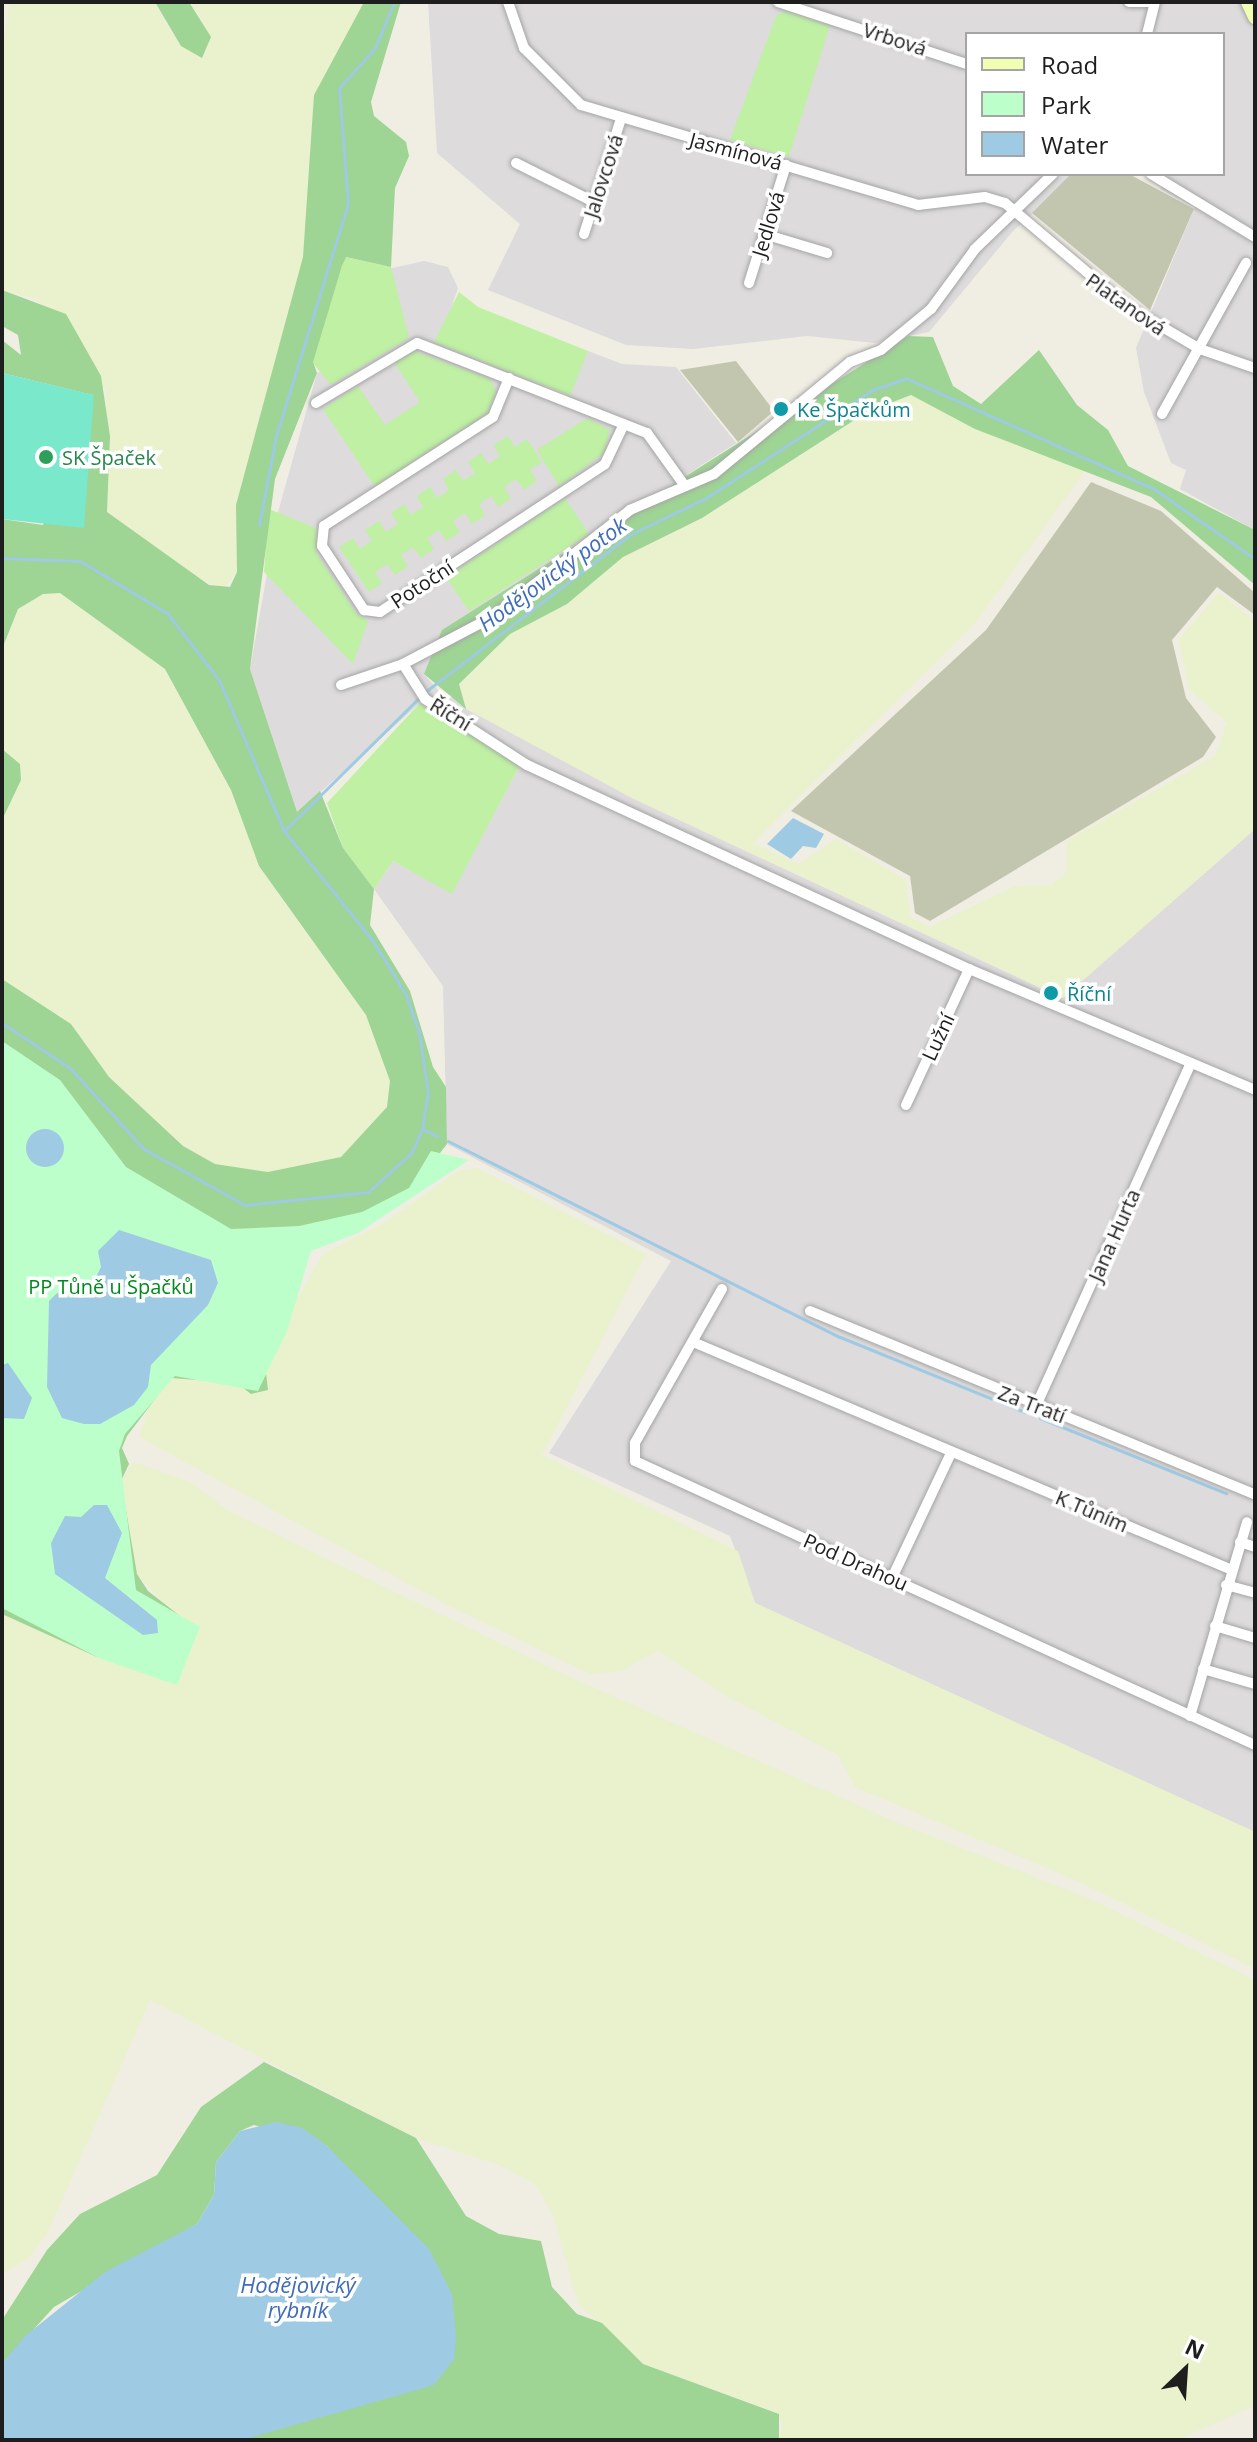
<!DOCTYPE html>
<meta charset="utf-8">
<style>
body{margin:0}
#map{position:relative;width:1257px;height:2442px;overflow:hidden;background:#f0eee3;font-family:"Open Sans",sans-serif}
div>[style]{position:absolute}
.residential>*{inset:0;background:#dddbdb}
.construction>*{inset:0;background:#c3c6ae}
.farmland>*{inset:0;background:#eaf1cd}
.grass>*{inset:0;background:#bff0a4}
.forest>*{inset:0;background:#9ed494}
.park>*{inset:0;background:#bcffca}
.pitch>*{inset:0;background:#79e8cb}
.water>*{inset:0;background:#9fcae3}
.round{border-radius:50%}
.stream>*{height:3px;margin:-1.5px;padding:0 1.5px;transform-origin:1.5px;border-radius:1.5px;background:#9fcae3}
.roads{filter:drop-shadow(0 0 2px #a5a5a5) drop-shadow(0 0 2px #a5a5a5)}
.street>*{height:10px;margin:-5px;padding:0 5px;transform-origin:5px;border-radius:5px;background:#fff}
.secondary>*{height:14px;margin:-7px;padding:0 7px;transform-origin:7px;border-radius:7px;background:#f1ffb3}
.dots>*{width:22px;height:22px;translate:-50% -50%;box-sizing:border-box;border:4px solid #fff;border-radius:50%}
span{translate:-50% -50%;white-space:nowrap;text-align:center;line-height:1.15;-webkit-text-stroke:7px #fff;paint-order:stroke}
.street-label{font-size:20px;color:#1e1e1e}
.culture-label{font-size:20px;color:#0d838f}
.left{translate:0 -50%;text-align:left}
.leisure-label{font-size:20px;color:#27864d}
.park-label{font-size:20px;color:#00891e}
.water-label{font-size:22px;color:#416db8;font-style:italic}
.frame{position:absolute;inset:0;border:4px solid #1e1e1e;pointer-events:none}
.legend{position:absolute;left:965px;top:32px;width:260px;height:144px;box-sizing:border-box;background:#fff;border:2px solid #a5a5a5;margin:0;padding:10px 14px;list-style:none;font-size:24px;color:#1e1e1e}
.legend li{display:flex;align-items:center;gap:16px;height:40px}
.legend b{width:40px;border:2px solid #a5a5a5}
.north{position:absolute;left:1145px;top:2330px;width:80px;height:80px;-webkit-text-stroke:6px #fff;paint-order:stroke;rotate:25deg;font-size:22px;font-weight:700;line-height:32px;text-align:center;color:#1e1e1e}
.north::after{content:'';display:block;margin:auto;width:28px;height:36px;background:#1e1e1e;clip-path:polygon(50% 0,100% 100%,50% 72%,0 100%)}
</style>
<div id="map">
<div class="residential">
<i style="clip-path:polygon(428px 2px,1255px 2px,1255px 530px,1180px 489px,1186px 470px,1171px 463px,1144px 392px,1136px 348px,1195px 207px,1160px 189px,1169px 174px,1223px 174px,1223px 34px,967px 34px,967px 174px,1072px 174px,1064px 186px,1013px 231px,929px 332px,875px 343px,807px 336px,693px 349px,626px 345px,488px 290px,520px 224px,437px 153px)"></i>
<i style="clip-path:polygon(424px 261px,448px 267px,458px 288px,440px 341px,567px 396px,588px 351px,622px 364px,676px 367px,736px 443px,554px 560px,424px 674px,438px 690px,632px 798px,1062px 998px,1255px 829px,1255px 1832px,755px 1603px,730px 1536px,549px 1453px,671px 1261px,447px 1144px,443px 986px,374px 889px,393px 861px,452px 893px,520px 765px,420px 703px,297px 813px,250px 669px,278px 512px,317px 373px,402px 331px,388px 269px)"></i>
</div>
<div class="construction">
<i style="clip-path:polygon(1071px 174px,1129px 174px,1194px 209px,1150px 310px,1032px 213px)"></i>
<i style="clip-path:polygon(736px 361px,774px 411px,738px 442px,680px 370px)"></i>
<i style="clip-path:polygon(1091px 482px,1161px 511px,1255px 593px,1255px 615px,1217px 587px,1172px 640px,1186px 698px,1216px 737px,1203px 757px,930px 921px,915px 913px,910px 876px,791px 811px,986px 630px)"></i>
</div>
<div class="farmland">
<i style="clip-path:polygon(10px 2px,155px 2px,173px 36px,203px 21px,189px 2px,364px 2px,314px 95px,303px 257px,236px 505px,237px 572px,224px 589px,198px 578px,107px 513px,106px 391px,37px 299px,2px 290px,2px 53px)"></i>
<i style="clip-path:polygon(911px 395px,976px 429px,1085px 471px,976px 622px,753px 843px,799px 864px,836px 839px,906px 880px,910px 917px,930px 927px,1015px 886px,1052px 885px,1067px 871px,1067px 841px,1215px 756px,1227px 723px,1189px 689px,1179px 639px,1219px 593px,1255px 621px,1255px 829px,1063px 998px,632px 798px,466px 709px,459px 684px,510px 634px,567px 604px,623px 557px,702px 518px,868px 412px)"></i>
<i style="clip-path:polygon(60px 593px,165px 669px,231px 790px,259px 866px,366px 1015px,390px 1081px,387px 1107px,341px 1157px,268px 1172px,215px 1164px,183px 1146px,108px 1077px,71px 1024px,2px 979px,2px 820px,21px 779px,20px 764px,2px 749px,2px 649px,17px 609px,43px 594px)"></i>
<i style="clip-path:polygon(477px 1168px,646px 1254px,542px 1455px,738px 1551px,755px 1603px,1255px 1832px,1255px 1969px,1082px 1883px,855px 1787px,838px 1755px,726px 1696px,658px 1651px,621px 1671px,590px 1674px,451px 1607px,139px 1437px,149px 1406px,171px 1378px,264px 1356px,323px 1254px,382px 1224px,458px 1171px)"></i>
<i style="clip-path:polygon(134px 1462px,188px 1481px,229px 1511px,559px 1672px,898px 1823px,1088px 1898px,1255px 1980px,1255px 2406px,1177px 2440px,779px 2440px,783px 2425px,776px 2412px,643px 2364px,578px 2304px,554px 2217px,536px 2185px,500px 2165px,416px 2138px,150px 2000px,48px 2232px,29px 2258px,2px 2274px,2px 1614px,97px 1657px,190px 1650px,196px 1639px,137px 1574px,121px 1481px)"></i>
</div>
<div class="grass">
<i style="clip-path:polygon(785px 11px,830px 25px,789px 157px,730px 140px,776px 16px)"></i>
<i style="clip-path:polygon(345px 257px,391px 267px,409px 338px,331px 385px,312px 362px)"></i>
<i style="clip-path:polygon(459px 292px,478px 307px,588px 351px,570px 396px,434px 342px)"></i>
<i style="clip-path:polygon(414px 351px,490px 379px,497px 393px,487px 414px,375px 487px,323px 409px,358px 386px,385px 425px,420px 402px,394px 362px)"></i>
<i style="clip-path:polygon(587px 418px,610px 430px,604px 453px,559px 486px,537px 450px)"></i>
<i style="clip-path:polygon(508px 436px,515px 447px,527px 439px,542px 462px,530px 470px,537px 481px,524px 490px,516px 479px,504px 487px,511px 498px,498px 507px,491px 496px,479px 504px,485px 515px,472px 524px,465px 513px,453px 521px,460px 532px,446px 541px,439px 530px,427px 538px,434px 549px,421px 558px,413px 547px,401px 555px,408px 566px,395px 575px,387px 564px,375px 572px,382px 583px,369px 592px,339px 547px,353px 538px,360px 549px,372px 541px,365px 530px,379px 521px,386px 532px,398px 524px,391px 513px,404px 504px,411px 515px,423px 507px,417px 496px,430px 487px,437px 498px,449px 490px,443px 479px,456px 470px,463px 481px,475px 473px,468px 462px,481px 453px,488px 464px,500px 456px,494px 445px)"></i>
<i style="clip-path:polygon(565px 498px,589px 534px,469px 611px,446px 577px)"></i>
<i style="clip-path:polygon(269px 509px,316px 528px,317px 554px,356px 613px,368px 621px,353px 664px,264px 572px)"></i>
<i style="clip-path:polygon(420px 703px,520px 765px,452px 894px,393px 861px,374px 889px,343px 848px,327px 803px)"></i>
</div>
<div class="forest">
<i style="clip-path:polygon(155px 2px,189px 2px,211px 37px,202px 58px,181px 46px)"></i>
<i style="clip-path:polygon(364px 2px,401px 2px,371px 102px,374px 116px,406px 142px,409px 156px,395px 188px,391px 267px,346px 257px,342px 266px,313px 362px,317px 373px,275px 479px,250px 669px,297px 812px,320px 791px,343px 848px,374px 889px,370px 925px,410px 991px,433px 1067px,446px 1087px,447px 1144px,408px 1194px,314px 1238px,264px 1356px,268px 1390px,251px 1394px,237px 1383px,171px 1378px,127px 1436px,122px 1448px,129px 1464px,121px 1481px,137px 1574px,148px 1591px,198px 1630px,190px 1650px,97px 1657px,2px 1614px,2px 979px,71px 1024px,109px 1077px,183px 1146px,215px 1164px,268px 1172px,341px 1157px,387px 1107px,390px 1081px,366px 1015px,259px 866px,231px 790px,165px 669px,60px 593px,43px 594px,18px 609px,2px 649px,2px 519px,43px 525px,93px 395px,2px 373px,2px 340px,21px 355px,18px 335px,2px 326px,2px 290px,66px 314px,101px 376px,110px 436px,107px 512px,209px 585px,230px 587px,237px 572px,236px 505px,303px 257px,314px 95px)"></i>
<i style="clip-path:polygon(908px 336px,933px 337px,953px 386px,981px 404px,1039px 350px,1077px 405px,1108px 430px,1128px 466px,1255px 530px,1255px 585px,1151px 497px,975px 429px,911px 395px,867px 412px,702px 518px,623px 557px,567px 604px,510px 634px,459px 684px,466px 709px,424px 674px,442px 630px)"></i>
<i style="clip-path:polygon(2px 749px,20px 764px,21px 780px,2px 820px)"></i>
<i style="clip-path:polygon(264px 2062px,416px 2138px,466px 2216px,499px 2234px,541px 2241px,552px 2287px,577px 2314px,602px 2323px,643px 2364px,779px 2414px,779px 2440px,242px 2440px,270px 2430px,370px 2196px,326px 2145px,254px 2125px,240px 2131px,216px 2162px,214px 2195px,197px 2224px,54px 2307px,2px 2364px,2px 2320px,47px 2250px,80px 2214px,157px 2175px,201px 2107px)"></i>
</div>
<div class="park">
<i style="clip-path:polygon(2px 1041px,60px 1080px,126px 1167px,231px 1229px,299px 1226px,362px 1212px,409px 1188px,431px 1151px,469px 1160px,358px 1233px,311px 1251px,287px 1331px,258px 1391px,175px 1376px,125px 1434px,119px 1451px,136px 1590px,200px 1627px,177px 1685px,101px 1659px,2px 1608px)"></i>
</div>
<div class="pitch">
<i style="clip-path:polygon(2px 373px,94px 395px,84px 528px,2px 519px)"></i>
</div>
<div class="water">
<i style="clip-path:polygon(793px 818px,824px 834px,816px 848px,803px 846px,791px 859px,767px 844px)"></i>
<i class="round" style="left:26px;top:1129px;width:38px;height:38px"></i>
<i style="clip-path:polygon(119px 1230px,211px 1260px,218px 1283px,208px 1305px,151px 1365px,148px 1387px,134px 1405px,100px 1424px,84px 1424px,62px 1418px,47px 1387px,49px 1301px,57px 1293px,71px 1298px,93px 1283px,101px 1267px,98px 1251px)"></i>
<i style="clip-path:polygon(8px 1363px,32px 1398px,24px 1419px,2px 1418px,2px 1365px)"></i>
<i style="clip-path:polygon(94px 1505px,107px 1505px,122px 1533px,105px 1578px,157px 1620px,158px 1633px,143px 1635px,55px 1574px,51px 1543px,65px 1516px,81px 1517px)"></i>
<i style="clip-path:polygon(276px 2122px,302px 2128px,326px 2145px,429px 2249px,452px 2294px,456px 2337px,454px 2359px,434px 2385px,242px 2440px,2px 2440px,2px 2364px,25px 2336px,105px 2272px,197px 2224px,214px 2195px,216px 2162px,240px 2131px)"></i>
</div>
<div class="stream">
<i style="left:259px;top:525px;width:91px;rotate:-79.2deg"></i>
<i style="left:276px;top:436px;width:243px;rotate:-72.8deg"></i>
<i style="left:348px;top:204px;width:116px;rotate:-94.4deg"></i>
<i style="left:339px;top:88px;width:54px;rotate:-48deg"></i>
<i style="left:375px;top:48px;width:50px;rotate:-67.6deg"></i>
<i style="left:2px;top:558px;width:78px;rotate:2.2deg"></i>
<i style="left:80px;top:561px;width:101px;rotate:30.9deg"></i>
<i style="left:167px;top:613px;width:85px;rotate:52.2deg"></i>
<i style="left:219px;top:680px;width:164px;rotate:66.7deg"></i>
<i style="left:284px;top:831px;width:191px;rotate:-44.6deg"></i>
<i style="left:425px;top:692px;width:260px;rotate:-37.5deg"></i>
<i style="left:631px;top:534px;width:83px;rotate:-25.6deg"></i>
<i style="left:706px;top:498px;width:198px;rotate:-33deg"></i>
<i style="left:872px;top:390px;width:36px;rotate:-19deg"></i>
<i style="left:906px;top:378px;width:272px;rotate:24.1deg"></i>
<i style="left:1154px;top:489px;width:123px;rotate:34.7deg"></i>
<i style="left:2px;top:1023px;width:82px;rotate:33.5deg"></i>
<i style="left:70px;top:1068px;width:110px;rotate:47.6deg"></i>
<i style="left:144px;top:1149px;width:115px;rotate:29deg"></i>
<i style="left:245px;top:1205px;width:124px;rotate:-6deg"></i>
<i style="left:368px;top:1192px;width:59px;rotate:-42.3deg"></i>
<i style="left:412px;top:1152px;width:25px;rotate:-67deg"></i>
<i style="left:422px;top:1129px;width:36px;rotate:-81deg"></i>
<i style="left:428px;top:1093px;width:61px;rotate:-98.5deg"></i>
<i style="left:419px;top:1033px;width:40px;rotate:-108.9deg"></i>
<i style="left:406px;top:995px;width:63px;rotate:-121.4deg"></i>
<i style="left:373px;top:941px;width:141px;rotate:-129deg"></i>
<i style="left:423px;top:1129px;width:16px;rotate:27deg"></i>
<i style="left:448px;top:1141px;width:438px;rotate:26.6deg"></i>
<i style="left:840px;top:1337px;width:200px;rotate:22.1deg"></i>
<i style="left:1040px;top:1418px;width:201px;rotate:22deg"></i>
</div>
<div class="roads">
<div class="street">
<i style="left:508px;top:2px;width:49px;rotate:70.8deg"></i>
<i style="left:524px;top:48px;width:81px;rotate:45deg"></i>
<i style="left:581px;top:105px;width:352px;rotate:16.5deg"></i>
<i style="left:918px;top:205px;width:67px;rotate:-6.8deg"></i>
<i style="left:985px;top:197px;width:21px;rotate:17deg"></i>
<i style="left:1005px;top:203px;width:161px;rotate:40.2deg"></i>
<i style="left:1128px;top:307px;width:83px;rotate:30.3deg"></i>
<i style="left:1200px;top:349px;width:58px;rotate:19.1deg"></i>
<i style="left:778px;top:2px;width:199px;rotate:18.2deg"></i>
<i style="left:1129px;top:2px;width:19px"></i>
<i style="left:1147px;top:34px;width:33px;rotate:-76deg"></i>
<i style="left:516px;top:163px;width:87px;rotate:26.6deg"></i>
<i style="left:1151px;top:174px;width:122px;rotate:31.2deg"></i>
<i style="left:584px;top:234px;width:121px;rotate:-72.2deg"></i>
<i style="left:764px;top:234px;width:66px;rotate:16.8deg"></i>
<i style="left:749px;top:283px;width:124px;rotate:-72.6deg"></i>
<i style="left:509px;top:378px;width:42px;rotate:112.3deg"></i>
<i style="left:493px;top:417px;width:201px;rotate:147.2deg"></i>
<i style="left:324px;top:526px;width:20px;rotate:96deg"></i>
<i style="left:322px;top:546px;width:77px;rotate:56.7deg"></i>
<i style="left:364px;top:610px;width:16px;rotate:7deg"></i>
<i style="left:380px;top:612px;width:269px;rotate:-33.3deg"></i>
<i style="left:605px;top:464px;width:44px;rotate:-64.6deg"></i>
<i style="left:316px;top:403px;width:117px;rotate:-30.7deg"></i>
<i style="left:417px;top:343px;width:247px;rotate:21.4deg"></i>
<i style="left:647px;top:433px;width:65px;rotate:54.4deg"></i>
<i style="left:1162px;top:414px;width:173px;rotate:-60.9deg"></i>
<i style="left:403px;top:664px;width:41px;rotate:57.8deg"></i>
<i style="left:425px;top:699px;width:121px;rotate:32.9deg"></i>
<i style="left:527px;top:765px;width:487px;rotate:24.8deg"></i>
<i style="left:969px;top:969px;width:311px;rotate:22.9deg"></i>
<i style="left:341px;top:685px;width:65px;rotate:-18.7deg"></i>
<i style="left:403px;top:664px;width:103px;rotate:-27.8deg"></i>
<i style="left:494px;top:616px;width:172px;rotate:-37.9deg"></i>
<i style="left:630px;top:510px;width:91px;rotate:-23.2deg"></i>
<i style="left:714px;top:474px;width:176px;rotate:-39.5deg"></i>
<i style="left:850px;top:362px;width:33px;rotate:-21deg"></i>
<i style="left:881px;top:350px;width:65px;rotate:-39.4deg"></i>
<i style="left:931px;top:309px;width:74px;rotate:-53.7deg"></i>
<i style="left:975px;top:249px;width:108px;rotate:-43.9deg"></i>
<i style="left:906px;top:1105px;width:150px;rotate:-65.1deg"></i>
<i style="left:722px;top:1289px;width:177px;rotate:119.5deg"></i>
<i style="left:635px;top:1443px;width:18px;rotate:90deg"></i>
<i style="left:635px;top:1461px;width:682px;rotate:24.61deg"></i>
<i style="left:810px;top:1311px;width:481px;rotate:22.4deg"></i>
<i style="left:693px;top:1342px;width:585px;rotate:22.93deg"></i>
<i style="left:1036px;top:1406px;width:374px;rotate:-65.7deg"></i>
<i style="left:1240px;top:1542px;width:16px;rotate:18deg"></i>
<i style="left:892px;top:1578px;width:138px;rotate:-64.7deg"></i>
<i style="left:1226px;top:1585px;width:30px;rotate:15deg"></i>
<i style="left:1215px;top:1626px;width:42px;rotate:16.7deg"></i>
<i style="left:1203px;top:1669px;width:54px;rotate:16.1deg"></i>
<i style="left:1190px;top:1716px;width:202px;rotate:-73.6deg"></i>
</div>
<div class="secondary">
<i style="left:1248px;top:2px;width:17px;rotate:65deg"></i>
</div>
</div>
<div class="dots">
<i style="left:781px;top:409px;background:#0f9aa8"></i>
<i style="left:46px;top:457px;background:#2e9e5b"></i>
<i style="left:1051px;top:993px;background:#0f9aa8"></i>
</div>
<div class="street-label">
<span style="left:895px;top:39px;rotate:18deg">Vrbová</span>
<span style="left:736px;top:151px;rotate:15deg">Jasmínová</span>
<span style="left:603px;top:176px;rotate:-72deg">Jalovcová</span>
<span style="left:768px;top:224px;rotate:-73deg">Jedlová</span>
<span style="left:1126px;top:304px;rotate:35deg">Platanová</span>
<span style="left:422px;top:584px;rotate:-33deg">Potoční</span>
<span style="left:451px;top:714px;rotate:31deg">Říční</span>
<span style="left:938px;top:1037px;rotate:-65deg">Lužní</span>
<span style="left:1114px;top:1235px;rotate:-66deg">Jana Hurta</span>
<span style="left:1032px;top:1404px;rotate:21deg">Za Tratí</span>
<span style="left:1092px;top:1511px;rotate:23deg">K Tůním</span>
<span style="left:856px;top:1562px;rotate:24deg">Pod Drahou</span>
</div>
<div class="culture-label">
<span class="left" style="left:797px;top:409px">Ke Špačkům</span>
<span class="left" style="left:1067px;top:993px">Říční</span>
</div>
<div class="leisure-label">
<span class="left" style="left:62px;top:457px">SK Špaček</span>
</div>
<div class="park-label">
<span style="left:111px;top:1286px">PP Tůně u Špačků</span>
</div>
<div class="water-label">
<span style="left:552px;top:574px;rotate:-36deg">Hodějovický potok</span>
<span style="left:298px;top:2297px">Hodějovický<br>rybník</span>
</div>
<div class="frame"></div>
<ul class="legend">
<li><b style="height:10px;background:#f1ffb3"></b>Road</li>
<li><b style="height:22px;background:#bcffca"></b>Park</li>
<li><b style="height:22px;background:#9fcae3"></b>Water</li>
</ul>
<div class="north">N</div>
</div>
